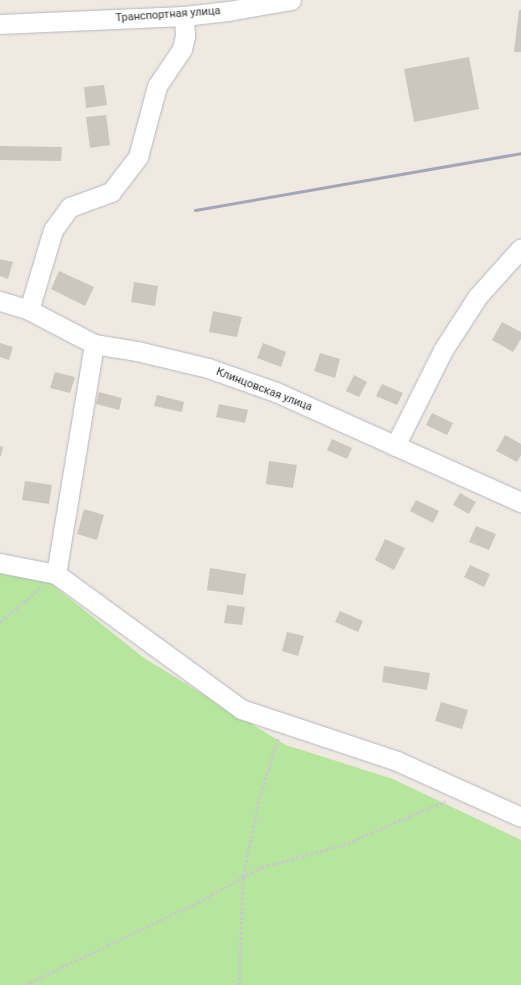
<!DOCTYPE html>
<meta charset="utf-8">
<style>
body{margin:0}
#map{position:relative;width:521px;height:985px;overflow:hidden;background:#efe9e1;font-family:Roboto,sans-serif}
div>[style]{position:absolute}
.green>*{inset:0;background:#b6e59e}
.building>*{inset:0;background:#cbc7bf}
.path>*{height:2.5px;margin-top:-1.25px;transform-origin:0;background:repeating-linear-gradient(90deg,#c9c9c9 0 3px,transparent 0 5px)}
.roads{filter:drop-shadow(0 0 1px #b4b7c1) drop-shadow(0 0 1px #b4b7c1)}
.minor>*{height:19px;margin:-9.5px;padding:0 9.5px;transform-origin:9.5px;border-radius:9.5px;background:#fff}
.rail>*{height:3px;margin:-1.5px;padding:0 1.5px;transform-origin:1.5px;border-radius:1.5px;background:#a3a6b8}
span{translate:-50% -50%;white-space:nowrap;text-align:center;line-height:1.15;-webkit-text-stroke:3.5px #fff;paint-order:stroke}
.street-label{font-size:11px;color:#2e2e2e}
</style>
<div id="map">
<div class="green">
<i style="clip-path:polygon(0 572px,49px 582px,144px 658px,286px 745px,393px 779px,521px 840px,521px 985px,0 985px)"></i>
</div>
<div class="building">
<i style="clip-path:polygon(519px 10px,521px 10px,521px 52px,514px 52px)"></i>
<i style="clip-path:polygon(469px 57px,479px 109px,414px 122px,404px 69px)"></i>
<i style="clip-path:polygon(104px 85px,107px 105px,86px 108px,84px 87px)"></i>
<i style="clip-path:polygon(106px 115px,110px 145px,90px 148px,86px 117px)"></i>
<i style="clip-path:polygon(0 146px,62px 147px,61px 161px,0 160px)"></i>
<i style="clip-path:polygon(0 259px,13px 262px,8px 279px,0 276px)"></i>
<i style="clip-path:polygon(59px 271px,94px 287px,85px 306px,51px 289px)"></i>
<i style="clip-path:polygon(134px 282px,158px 286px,155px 306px,131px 302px)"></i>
<i style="clip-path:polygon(213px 311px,242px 317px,237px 337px,209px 332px)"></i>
<i style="clip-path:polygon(502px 322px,521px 332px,521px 339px,513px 352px,492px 340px)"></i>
<i style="clip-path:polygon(0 343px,13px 347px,9px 360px,0 357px)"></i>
<i style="clip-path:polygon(263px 343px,286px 352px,281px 367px,257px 358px)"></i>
<i style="clip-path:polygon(320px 353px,340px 359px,335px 378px,314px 371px)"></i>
<i style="clip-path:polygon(55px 372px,75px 377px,70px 393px,50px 388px)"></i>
<i style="clip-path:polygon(354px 375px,367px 382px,359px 397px,346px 391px)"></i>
<i style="clip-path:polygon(382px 384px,403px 393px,397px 405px,376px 396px)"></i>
<i style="clip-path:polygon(99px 392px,122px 398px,119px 410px,96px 404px)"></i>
<i style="clip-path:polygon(157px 395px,184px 402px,182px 412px,154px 406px)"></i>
<i style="clip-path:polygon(219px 404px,248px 410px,245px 423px,216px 417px)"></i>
<i style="clip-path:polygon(432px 413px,453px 423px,447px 435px,426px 425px)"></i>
<i style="clip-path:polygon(505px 435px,521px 444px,521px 455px,517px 462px,496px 451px)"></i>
<i style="clip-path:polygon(332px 439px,352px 448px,347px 459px,327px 450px)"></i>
<i style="clip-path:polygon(0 446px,3px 447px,1px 456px,0 456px)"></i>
<i style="clip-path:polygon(269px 461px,297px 465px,293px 488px,266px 484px)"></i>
<i style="clip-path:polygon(25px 481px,52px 485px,49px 504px,22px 500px)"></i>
<i style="clip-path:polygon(460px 493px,476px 502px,469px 514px,453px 505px)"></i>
<i style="clip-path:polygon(416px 500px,439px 511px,433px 523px,410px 511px)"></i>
<i style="clip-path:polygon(84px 509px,104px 515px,97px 540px,77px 534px)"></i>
<i style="clip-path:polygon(476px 526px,496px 534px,489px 550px,469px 542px)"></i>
<i style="clip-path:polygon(385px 539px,405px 548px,394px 570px,375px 560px)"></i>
<i style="clip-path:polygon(470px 565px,490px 574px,484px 587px,464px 577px)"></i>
<i style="clip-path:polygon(210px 568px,246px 574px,243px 595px,207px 590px)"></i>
<i style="clip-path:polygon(227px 605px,245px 607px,242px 625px,224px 623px)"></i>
<i style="clip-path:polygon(340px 611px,363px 621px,358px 632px,335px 622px)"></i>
<i style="clip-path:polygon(287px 632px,304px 636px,298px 656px,282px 651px)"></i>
<i style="clip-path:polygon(384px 666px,430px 673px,427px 690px,382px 682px)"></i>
<i style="clip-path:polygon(441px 702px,468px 710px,462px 729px,435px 721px)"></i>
</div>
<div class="path">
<i style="left:0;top:622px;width:54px;rotate:-40.5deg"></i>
<i style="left:25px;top:985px;width:192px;rotate:-25.6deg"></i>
<i style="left:198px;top:902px;width:73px;rotate:-28.7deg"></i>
<i style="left:262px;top:867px;width:84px;rotate:-15.2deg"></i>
<i style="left:343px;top:845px;width:111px;rotate:-23.3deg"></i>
<i style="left:239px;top:985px;width:108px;rotate:-87.9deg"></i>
<i style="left:243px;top:877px;width:80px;rotate:-78.4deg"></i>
<i style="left:259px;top:799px;width:64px;rotate:-72.7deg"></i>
</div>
<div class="roads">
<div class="minor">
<i style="left:0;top:24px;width:184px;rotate:-2.5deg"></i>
<i style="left:184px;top:16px;width:44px;rotate:-6.5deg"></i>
<i style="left:228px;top:11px;width:64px;rotate:-9.9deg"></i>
<i style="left:0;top:301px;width:30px;rotate:17deg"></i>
<i style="left:29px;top:310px;width:73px;rotate:27.6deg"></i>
<i style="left:94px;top:344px;width:44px;rotate:9.2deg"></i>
<i style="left:137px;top:351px;width:73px;rotate:13.5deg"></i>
<i style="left:208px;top:368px;width:72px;rotate:19.4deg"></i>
<i style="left:276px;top:392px;width:269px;rotate:24.2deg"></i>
<i style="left:29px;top:310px;width:84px;rotate:-73.3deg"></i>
<i style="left:53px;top:230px;width:29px;rotate:-54deg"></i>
<i style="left:70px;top:207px;width:44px;rotate:-20.1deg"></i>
<i style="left:111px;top:192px;width:44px;rotate:-52.4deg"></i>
<i style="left:138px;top:157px;width:73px;rotate:-75deg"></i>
<i style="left:157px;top:86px;width:45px;rotate:-56deg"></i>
<i style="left:182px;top:49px;width:13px;rotate:-77deg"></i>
<i style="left:185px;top:36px;width:20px;rotate:-93deg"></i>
<i style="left:395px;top:446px;width:107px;rotate:-63.4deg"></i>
<i style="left:443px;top:350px;width:64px;rotate:-57.1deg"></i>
<i style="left:478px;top:296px;width:64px;rotate:-48.1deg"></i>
<i style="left:0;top:563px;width:57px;rotate:11.1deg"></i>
<i style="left:56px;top:574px;width:229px;rotate:36.1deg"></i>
<i style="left:241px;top:709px;width:164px;rotate:18.4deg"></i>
<i style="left:397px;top:761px;width:136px;rotate:24.3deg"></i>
<i style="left:56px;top:574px;width:233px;rotate:-80.6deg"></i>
</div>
</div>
<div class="rail">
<i style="left:195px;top:210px;width:331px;rotate:-9.9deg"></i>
</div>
<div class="street-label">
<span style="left:168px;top:15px;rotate:-4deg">Транспортная улица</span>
<span style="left:264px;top:390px;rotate:21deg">Клинцовская улица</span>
</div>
</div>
